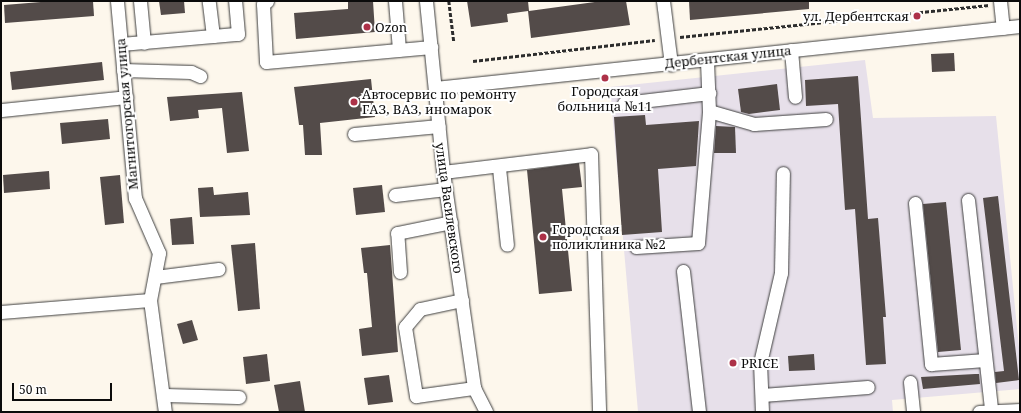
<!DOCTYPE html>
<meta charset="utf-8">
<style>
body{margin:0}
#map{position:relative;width:1021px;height:413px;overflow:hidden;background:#fdf7ec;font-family:"Noto Serif",serif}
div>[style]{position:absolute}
.industrial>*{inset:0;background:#e7e0ea}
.building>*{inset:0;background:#534b49}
.path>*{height:2.5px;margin-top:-1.25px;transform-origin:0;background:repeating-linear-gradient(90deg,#2d2d2d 0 4px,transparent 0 6px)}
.roads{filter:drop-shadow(0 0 1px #3e3e3e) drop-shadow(0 0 1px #3e3e3e)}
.minor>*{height:13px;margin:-6.5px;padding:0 6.5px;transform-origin:6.5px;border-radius:6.5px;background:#fff}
.dots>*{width:11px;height:11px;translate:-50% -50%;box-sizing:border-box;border:2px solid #fff;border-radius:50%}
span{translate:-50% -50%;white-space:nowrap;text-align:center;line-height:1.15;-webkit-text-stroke:4px #fff;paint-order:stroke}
.poi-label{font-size:13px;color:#0b0b0b}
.right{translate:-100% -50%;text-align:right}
.left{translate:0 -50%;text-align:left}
.street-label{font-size:13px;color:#0b0b0b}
.frame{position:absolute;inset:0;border:2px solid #0b0b0b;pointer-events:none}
.scale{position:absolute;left:12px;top:383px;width:100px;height:18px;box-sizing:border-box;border:2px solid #0b0b0b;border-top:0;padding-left:5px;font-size:12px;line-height:14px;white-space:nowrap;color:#0b0b0b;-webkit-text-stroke:3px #fff;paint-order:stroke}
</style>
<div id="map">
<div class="industrial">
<i style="clip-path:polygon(865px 60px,873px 118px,996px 116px,1020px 358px,1020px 389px,892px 400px,893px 412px,638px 412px,610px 87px)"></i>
</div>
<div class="building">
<i style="clip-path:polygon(53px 1px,93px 1px,94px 16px,5px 23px,4px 5px)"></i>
<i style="clip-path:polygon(159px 1px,184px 1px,185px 13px,161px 15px)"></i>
<i style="clip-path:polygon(348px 1px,373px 1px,375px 32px,296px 39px,294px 13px,348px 9px)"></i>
<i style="clip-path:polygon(467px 1px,528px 1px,529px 11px,602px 1px,626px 1px,630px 25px,531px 38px,528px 11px,507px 14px,508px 22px,471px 27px)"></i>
<i style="clip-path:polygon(689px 1px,809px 1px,809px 9px,690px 20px)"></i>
<i style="clip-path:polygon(954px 53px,955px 71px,932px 72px,931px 54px)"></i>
<i style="clip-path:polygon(102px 62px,104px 80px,12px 90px,10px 72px)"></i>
<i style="clip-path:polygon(858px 76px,868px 219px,878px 218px,886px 317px,883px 317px,886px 364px,866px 365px,855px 209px,845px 210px,838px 104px,806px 106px,805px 80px)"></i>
<i style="clip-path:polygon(371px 79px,375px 117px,320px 123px,322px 155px,305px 155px,303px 125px,299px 125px,294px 87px)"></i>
<i style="clip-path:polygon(777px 84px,780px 110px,749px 114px,741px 112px,738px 89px)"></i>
<i style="clip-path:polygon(242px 92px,249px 151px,227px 153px,222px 108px,198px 110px,199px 118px,170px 121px,167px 97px)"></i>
<i style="clip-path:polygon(645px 115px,646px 125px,699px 121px,696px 166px,658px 169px,662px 232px,622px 235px,614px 117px)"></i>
<i style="clip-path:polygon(108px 119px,110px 139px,62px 144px,60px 123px)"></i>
<i style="clip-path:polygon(716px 126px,735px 127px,736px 153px,714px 153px)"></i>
<i style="clip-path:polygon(579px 163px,582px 187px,562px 189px,572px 291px,539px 294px,527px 170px)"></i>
<i style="clip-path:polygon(49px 171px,50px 189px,4px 193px,3px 175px)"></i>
<i style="clip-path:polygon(120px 175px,124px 223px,105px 225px,100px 177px)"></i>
<i style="clip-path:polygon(382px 185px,385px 212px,356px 215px,353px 188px)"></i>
<i style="clip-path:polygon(213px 187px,214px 195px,248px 192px,250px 215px,200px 217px,198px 188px)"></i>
<i style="clip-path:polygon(998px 196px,1019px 380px,996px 383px,995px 372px,1004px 371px,983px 198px)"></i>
<i style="clip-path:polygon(946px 202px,961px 350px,938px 352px,923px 204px)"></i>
<i style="clip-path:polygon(192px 217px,194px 244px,172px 245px,170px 219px)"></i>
<i style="clip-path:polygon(255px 243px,260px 309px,238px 311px,231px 245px)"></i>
<i style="clip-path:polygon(390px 245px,398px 352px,362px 356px,359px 329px,372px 327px,367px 273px,364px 273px,361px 248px)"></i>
<i style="clip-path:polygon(192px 320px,198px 340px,183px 344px,177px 324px)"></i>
<i style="clip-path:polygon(267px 354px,270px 381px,246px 384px,243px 357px)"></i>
<i style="clip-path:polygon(814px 354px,815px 370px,789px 371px,788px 356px)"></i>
<i style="clip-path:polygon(975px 374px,979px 374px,980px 384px,923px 389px,921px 377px)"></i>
<i style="clip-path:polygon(389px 375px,393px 402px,368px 405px,364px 378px)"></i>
<i style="clip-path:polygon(300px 381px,305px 412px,279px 412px,274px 385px)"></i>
</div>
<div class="path">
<i style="left:449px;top:1px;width:41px;rotate:83deg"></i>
<i style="left:680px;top:37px;width:311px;rotate:-5.9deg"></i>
<i style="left:473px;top:61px;width:183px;rotate:-6.6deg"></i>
</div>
<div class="roads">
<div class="minor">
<i style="left:117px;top:1px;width:198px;rotate:84.8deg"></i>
<i style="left:135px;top:198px;width:60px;rotate:66.4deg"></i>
<i style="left:159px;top:253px;width:48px;rotate:100.8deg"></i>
<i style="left:150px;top:300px;width:113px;rotate:82.4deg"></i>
<i style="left:140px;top:1px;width:42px;rotate:84.6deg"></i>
<i style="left:267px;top:1px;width:5px;rotate:143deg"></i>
<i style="left:263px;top:4px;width:58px;rotate:87deg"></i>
<i style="left:266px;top:62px;width:166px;rotate:-5.2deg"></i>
<i style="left:395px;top:1px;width:49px;rotate:85.3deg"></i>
<i style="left:426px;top:1px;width:172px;rotate:84.3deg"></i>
<i style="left:443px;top:172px;width:218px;rotate:81.8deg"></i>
<i style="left:474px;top:388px;width:27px;rotate:63deg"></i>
<i style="left:663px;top:1px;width:64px;rotate:82.8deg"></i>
<i style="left:1000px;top:1px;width:27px;rotate:84deg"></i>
<i style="left:213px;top:36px;width:25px;rotate:-5deg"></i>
<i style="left:238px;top:34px;width:33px;rotate:-95deg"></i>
<i style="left:121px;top:44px;width:92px;rotate:-5deg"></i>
<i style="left:213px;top:36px;width:35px;rotate:-97deg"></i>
<i style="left:791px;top:50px;width:47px;rotate:85.1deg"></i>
<i style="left:123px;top:70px;width:68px;rotate:1.7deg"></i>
<i style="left:191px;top:72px;width:10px;rotate:24deg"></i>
<i style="left:435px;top:88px;width:588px;rotate:-6.05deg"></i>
<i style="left:624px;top:103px;width:86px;rotate:-6.7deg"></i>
<i style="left:1px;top:110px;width:126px;rotate:-5.9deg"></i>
<i style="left:709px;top:111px;width:47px;rotate:16.1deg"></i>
<i style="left:754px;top:124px;width:72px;rotate:-4deg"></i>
<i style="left:354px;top:134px;width:85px;rotate:-5.4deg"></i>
<i style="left:499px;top:168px;width:77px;rotate:84.1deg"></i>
<i style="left:443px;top:172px;width:149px;rotate:-6.9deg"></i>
<i style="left:591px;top:154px;width:258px;rotate:88.2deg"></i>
<i style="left:395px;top:195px;width:51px;rotate:-6.7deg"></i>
<i style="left:968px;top:200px;width:211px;rotate:83.7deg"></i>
<i style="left:915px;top:203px;width:162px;rotate:84.3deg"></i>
<i style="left:931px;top:364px;width:54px;rotate:-4.2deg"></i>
<i style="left:636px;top:247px;width:62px;rotate:-3.7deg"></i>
<i style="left:698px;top:243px;width:132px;rotate:-85.2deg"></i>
<i style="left:709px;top:111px;width:50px;rotate:-92.3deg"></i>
<i style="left:683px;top:271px;width:142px;rotate:83.5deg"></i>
<i style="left:400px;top:272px;width:39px;rotate:-94deg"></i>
<i style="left:397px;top:233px;width:55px;rotate:-11.5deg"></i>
<i style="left:155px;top:277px;width:64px;rotate:-7.2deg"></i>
<i style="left:462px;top:300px;width:43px;rotate:167.9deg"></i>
<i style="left:420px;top:309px;width:23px;rotate:130deg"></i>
<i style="left:405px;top:327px;width:70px;rotate:80.9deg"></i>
<i style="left:416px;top:396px;width:59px;rotate:-7.9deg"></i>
<i style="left:1px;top:312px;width:149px;rotate:-4.6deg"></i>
<i style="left:910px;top:382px;width:30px;rotate:84deg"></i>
<i style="left:163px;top:395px;width:76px;rotate:1.5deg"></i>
<i style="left:762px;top:395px;width:106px;rotate:-4.3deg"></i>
<i style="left:762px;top:412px;width:49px;rotate:-92.3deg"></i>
<i style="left:760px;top:363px;width:92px;rotate:-76.9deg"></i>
<i style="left:781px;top:273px;width:100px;rotate:-88.9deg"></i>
<i style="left:979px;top:412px;width:41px;rotate:-2.8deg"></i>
</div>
</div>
<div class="dots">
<i style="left:917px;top:16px;background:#ad3148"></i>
<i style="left:367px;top:27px;background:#ad3148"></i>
<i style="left:605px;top:78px;background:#ad3148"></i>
<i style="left:354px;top:102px;background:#ad3148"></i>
<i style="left:543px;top:237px;background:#ad3148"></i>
<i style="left:733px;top:363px;background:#ad3148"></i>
</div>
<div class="poi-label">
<span class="right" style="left:909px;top:16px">ул. Дербентская</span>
<span class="left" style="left:375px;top:27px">Ozon</span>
<span style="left:605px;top:99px">Городская<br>больница №11</span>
<span class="left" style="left:362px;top:102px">Автосервис по ремонту<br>ГАЗ, ВАЗ, иномарок</span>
<span class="left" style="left:552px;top:237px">Городская<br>поликлиника №2</span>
<span class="left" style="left:741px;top:363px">PRICE</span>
</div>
<div class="street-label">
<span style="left:728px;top:57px;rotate:-6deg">Дербентская улица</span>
<span style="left:127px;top:114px;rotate:-95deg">Магнитогорская улица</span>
<span style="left:449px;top:208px;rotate:82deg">улица Василевского</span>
</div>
<div class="frame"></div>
<div class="scale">50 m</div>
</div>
